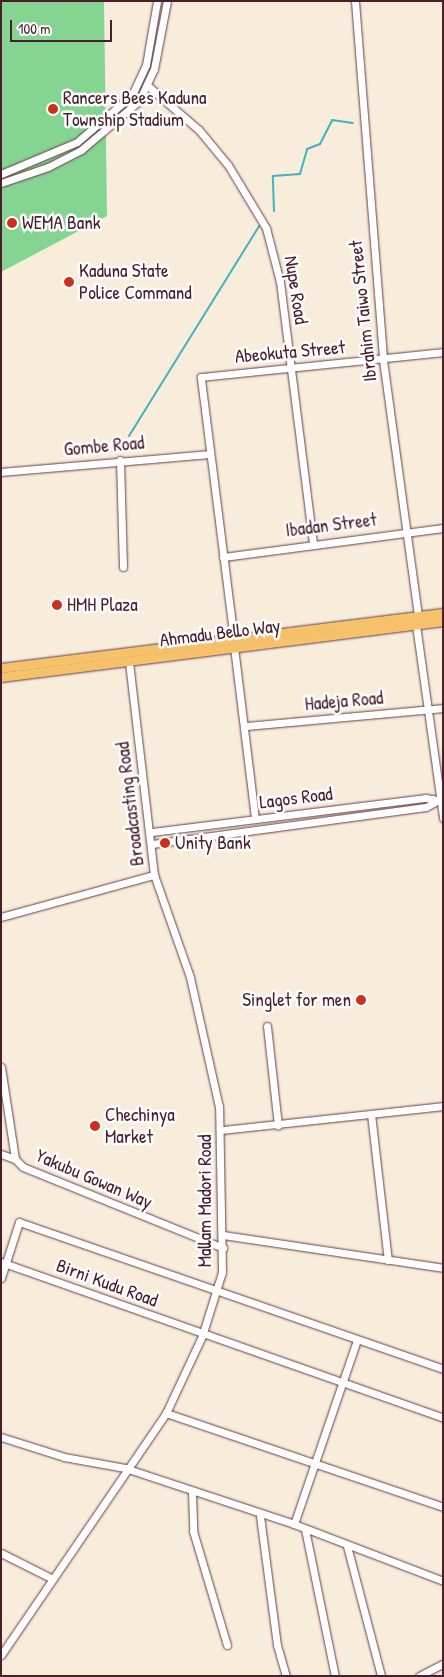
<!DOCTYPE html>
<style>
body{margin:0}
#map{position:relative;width:444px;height:1677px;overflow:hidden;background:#f8ecdb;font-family:"Patrick Hand",sans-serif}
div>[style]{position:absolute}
.green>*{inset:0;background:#86d492}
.stream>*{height:2px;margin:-1px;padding:0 1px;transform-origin:1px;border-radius:1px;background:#43b2bd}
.roads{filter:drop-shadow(0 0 1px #643e45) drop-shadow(0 0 1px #643e45)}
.minor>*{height:7px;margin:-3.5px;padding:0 3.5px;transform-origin:3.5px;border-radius:3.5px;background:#fff}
.major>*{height:9px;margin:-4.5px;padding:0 4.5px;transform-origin:4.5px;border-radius:4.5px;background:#f5c16b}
.dots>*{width:14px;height:14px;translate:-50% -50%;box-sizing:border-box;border:2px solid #fff;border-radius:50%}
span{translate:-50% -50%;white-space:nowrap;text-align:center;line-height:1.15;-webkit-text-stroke:5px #fff;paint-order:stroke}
.poi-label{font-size:19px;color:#4a1f2b}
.left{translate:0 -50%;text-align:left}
.right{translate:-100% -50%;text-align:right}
.street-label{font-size:19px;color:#4a1f2b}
.frame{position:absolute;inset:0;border:2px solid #4a1f2b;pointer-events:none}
.scale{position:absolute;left:10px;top:20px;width:102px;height:22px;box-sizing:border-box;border:2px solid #4a1f2b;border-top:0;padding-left:6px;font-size:15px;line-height:18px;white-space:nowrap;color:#4a1f2b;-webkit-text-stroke:4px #fff;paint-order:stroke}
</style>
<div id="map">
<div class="green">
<i style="clip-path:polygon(1px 1px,104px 1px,107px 216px,1px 272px)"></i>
</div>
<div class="stream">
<i style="left:274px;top:211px;width:35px;rotate:-92deg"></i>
<i style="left:273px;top:176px;width:27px;rotate:-4deg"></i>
<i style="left:300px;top:174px;width:26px;rotate:-74deg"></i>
<i style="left:307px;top:149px;width:14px;rotate:-21deg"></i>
<i style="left:320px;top:144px;width:27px;rotate:-63deg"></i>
<i style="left:332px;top:120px;width:21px;rotate:8deg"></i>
<i style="left:129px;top:436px;width:247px;rotate:-58.2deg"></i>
</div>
<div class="roads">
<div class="minor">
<i style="left:355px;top:1px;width:360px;rotate:85.5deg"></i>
<i style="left:383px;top:360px;width:258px;rotate:82.2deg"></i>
<i style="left:148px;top:86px;width:67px;rotate:40.8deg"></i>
<i style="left:199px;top:130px;width:45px;rotate:50.4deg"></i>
<i style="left:228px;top:165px;width:74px;rotate:58.9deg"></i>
<i style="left:266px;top:228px;width:56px;rotate:75.5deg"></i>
<i style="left:280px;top:282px;width:263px;rotate:82.8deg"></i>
<i style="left:1px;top:174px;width:82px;rotate:-22.8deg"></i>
<i style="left:77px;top:142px;width:72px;rotate:-40.5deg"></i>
<i style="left:132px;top:95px;width:33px;rotate:-65deg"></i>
<i style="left:146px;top:65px;width:65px;rotate:-80.2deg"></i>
<i style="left:1px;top:183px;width:50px;rotate:-18.8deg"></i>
<i style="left:48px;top:167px;width:37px;rotate:-27deg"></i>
<i style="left:81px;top:150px;width:76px;rotate:-40.2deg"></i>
<i style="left:139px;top:101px;width:35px;rotate:-65deg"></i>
<i style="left:154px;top:69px;width:69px;rotate:-79.2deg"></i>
<i style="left:120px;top:460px;width:107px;rotate:88.4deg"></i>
<i style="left:1px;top:472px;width:209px;rotate:-4.9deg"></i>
<i style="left:223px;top:557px;width:222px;rotate:-7.5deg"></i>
<i style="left:416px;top:625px;width:195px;rotate:82deg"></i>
<i style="left:234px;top:640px;width:265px;rotate:-97.2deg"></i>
<i style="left:201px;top:377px;width:243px;rotate:-5.9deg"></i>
<i style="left:234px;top:647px;width:173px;rotate:83deg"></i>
<i style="left:247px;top:726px;width:197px;rotate:-5.2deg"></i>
<i style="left:152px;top:832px;width:276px;rotate:-7.1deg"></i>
<i style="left:426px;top:798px;width:17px;rotate:10deg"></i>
<i style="left:152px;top:844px;width:276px;rotate:-7.7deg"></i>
<i style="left:426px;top:807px;width:10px;rotate:-29deg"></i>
<i style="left:1px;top:917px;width:159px;rotate:-15.4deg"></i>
<i style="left:267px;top:1026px;width:100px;rotate:83.7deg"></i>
<i style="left:1px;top:1067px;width:93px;rotate:81.3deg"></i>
<i style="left:15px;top:1159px;width:11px;rotate:45deg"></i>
<i style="left:23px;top:1167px;width:216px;rotate:22deg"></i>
<i style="left:371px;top:1114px;width:147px;rotate:83.4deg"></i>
<i style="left:222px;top:1130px;width:222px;rotate:-6.2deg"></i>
<i style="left:1px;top:1154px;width:15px;rotate:20deg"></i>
<i style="left:223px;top:1235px;width:222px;rotate:8.5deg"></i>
<i style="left:1px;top:1262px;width:469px;rotate:19.4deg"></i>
<i style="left:1px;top:1278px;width:59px;rotate:-72.2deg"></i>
<i style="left:19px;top:1222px;width:449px;rotate:19.1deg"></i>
<i style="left:166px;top:1413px;width:293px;rotate:18.7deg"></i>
<i style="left:1px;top:1437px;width:66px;rotate:17.6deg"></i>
<i style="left:64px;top:1457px;width:62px;rotate:10.2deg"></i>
<i style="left:125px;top:1468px;width:178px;rotate:18.3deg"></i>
<i style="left:294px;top:1524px;width:194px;rotate:-71.1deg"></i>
<i style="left:192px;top:1493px;width:38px;rotate:88deg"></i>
<i style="left:193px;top:1531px;width:119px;rotate:73.4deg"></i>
<i style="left:260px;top:1516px;width:130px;rotate:82.5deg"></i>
<i style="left:277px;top:1645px;width:32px;rotate:74deg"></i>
<i style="left:294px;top:1524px;width:160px;rotate:20.9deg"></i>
<i style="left:305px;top:1529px;width:150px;rotate:78.5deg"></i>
<i style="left:347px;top:1546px;width:134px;rotate:75.3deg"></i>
<i style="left:1px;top:1553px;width:56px;rotate:26.6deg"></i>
<i style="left:1px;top:1655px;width:293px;rotate:-55.7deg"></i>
<i style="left:166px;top:1413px;width:85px;rotate:-64.9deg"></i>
<i style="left:202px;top:1336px;width:67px;rotate:-72.6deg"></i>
<i style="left:222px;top:1272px;width:165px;rotate:-91deg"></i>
<i style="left:219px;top:1107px;width:133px;rotate:-102.6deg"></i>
<i style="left:190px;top:977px;width:108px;rotate:-109.4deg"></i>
<i style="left:154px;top:875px;width:215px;rotate:-96.7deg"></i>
<i style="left:419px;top:1676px;width:27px;rotate:-27deg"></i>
</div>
<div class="major">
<i style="left:1px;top:668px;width:445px;rotate:-7.1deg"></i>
<i style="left:1px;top:677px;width:446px;rotate:-7.2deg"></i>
</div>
</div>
<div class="dots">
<i style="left:53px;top:109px;background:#c8321e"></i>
<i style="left:12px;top:223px;background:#c8321e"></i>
<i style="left:69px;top:282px;background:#c8321e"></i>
<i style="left:57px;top:605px;background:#c8321e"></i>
<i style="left:165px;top:843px;background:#c8321e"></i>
<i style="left:361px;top:1000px;background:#c8321e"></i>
<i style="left:95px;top:1126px;background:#c8321e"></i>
</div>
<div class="poi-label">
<span class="left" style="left:63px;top:109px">Rancers Bees Kaduna<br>Township Stadium</span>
<span class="left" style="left:22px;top:223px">WEMA Bank</span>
<span class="left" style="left:79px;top:282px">Kaduna State<br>Police Command</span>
<span class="left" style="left:67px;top:605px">HMH Plaza</span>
<span class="left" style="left:175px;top:843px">Unity Bank</span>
<span class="right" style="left:351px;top:1000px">Singlet for men</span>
<span class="left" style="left:105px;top:1126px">Chechinya<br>Market</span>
</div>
<div class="street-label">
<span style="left:296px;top:290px;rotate:81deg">Nupe Road</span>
<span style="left:363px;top:311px;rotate:-96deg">Ibrahim Taiwo Street</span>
<span style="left:290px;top:352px;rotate:-5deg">Abeokuta Street</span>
<span style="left:104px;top:446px;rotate:-5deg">Gombe Road</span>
<span style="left:331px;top:525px;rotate:-7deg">Ibadan Street</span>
<span style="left:220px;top:633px;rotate:-7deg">Ahmadu Bello Way</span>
<span style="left:344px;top:701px;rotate:-5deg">Hadeja Road</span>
<span style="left:296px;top:798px;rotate:-7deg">Lagos Road</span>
<span style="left:130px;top:804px;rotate:-97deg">Broadcasting Road</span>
<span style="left:94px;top:1179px;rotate:23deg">Yakubu Gowan Way</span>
<span style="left:205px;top:1201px;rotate:-90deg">Mallam Madori Road</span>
<span style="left:107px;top:1283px;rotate:20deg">Birni Kudu Road</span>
</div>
<div class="frame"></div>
<div class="scale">100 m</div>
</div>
